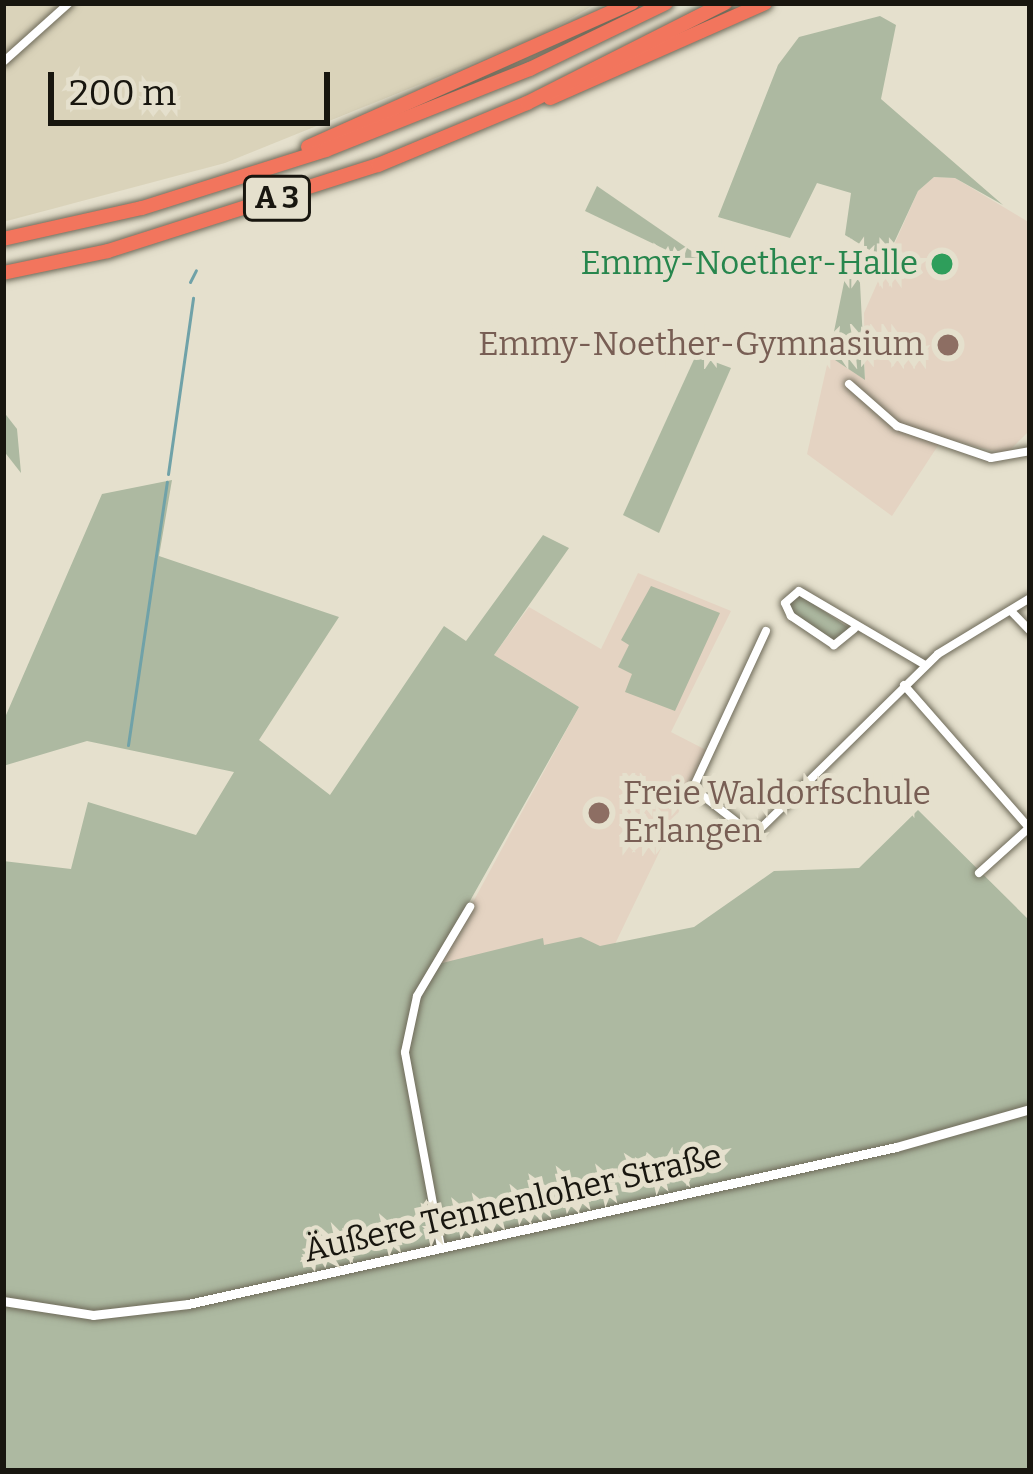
<!DOCTYPE html>
<meta charset="utf-8">
<style>
body{margin:0}
#map{position:relative;width:1033px;height:1474px;overflow:hidden;background:#e5e0cd;font-family:Bitter,serif}
div>[style]{position:absolute}
.built>*{inset:0;background:#dad3ba}
.education>*{inset:0;background:#e4d3c2}
.green>*{inset:0;background:#adb9a1}
.stream>*{height:3px;margin:-1.5px;padding:0 1.5px;transform-origin:1.5px;border-radius:1.5px;background:#70a2a8}
.roads{filter:drop-shadow(0 0 3px #6e6a59) drop-shadow(0 0 3px #6e6a59)}
.minor>*{height:8px;margin:-4px;padding:0 4px;transform-origin:4px;border-radius:4px;background:#fff}
.tertiary>*{height:9px;margin:-4.5px;padding:0 4.5px;transform-origin:4.5px;border-radius:4.5px;background:#fff}
.motorway>*{height:14px;margin:-7px;padding:0 7px;transform-origin:7px;border-radius:7px;background:#f2755d}
.dots>*{width:33px;height:33px;translate:-50% -50%;box-sizing:border-box;border:6px solid #e5e0cd;border-radius:50%}
span{translate:-50% -50%;white-space:nowrap;text-align:center;line-height:1.15;-webkit-text-stroke:10px #e5e0cd;paint-order:stroke}
.shield-label span{padding:3px 9px;background:#e5e0cd;border:3px solid;border-radius:9px;-webkit-text-stroke-width:0}
.shield-label{font-size:30px;color:#18160f;font-weight:700}
.leisure-label{font-size:33px;color:#27864d}
.right{translate:-100% -50%;text-align:right}
.education-label{font-size:33px;color:#785e54}
.left{translate:0 -50%;text-align:left}
.street-label{font-size:33px;color:#18160f}
.frame{position:absolute;inset:0;border:6px solid #18160f;pointer-events:none}
.scale{position:absolute;left:48px;top:72px;width:282px;height:54px;box-sizing:border-box;border:6px solid #18160f;border-top:0;padding-left:15px;font-size:36px;line-height:42px;white-space:nowrap;color:#18160f;-webkit-text-stroke:9px #e5e0cd;paint-order:stroke}
</style>
<div id="map">
<div class="built">
<i style="clip-path:polygon(3px 3px,597px 3px,542px 35px,225px 163px,3px 222px)"></i>
</div>
<div class="education">
<i style="clip-path:polygon(934px 177px,955px 178px,1030px 223px,1030px 430px,1006px 454px,943px 438px,892px 516px,807px 454px,829px 356px,865px 378px,864px 313px,918px 191px)"></i>
<i style="clip-path:polygon(638px 573px,731px 611px,671px 732px,708px 751px,615px 944px,436px 970px,579px 707px,494px 655px,529px 607px,601px 649px)"></i>
</div>
<div class="green">
<i style="clip-path:polygon(880px 16px,896px 25px,881px 99px,1003px 205px,955px 178px,934px 177px,918px 191px,886px 260px,845px 235px,851px 193px,817px 183px,790px 238px,718px 217px,778px 65px,799px 37px)"></i>
<i style="clip-path:polygon(597px 186px,703px 259px,700px 266px,585px 211px)"></i>
<i style="clip-path:polygon(864px 249px,874px 260px,860px 283px,865px 380px,829px 356px,850px 253px)"></i>
<i style="clip-path:polygon(696px 355px,731px 368px,659px 533px,623px 515px)"></i>
<i style="clip-path:polygon(3px 411px,17px 429px,21px 473px,3px 450px)"></i>
<i style="clip-path:polygon(172px 480px,159px 556px,339px 617px,259px 740px,330px 795px,444px 626px,466px 641px,543px 535px,569px 548px,494px 655px,579px 707px,434px 965px,543px 938px,544px 945px,581px 937px,600px 946px,694px 927px,774px 871px,859px 868px,918px 810px,1030px 921px,1030px 1471px,3px 1471px,3px 861px,71px 869px,88px 802px,196px 835px,234px 772px,87px 741px,3px 766px,3px 722px,102px 494px)"></i>
<i style="clip-path:polygon(651px 586px,720px 613px,675px 711px,625px 692px,632px 674px,618px 667px,629px 645px,621px 640px)"></i>
<i style="clip-path:polygon(799px 595px,803px 597px,849px 628px,835px 642px,792px 614px,789px 600px)"></i>
</div>
<div class="stream">
<i style="left:190px;top:282px;width:13px;rotate:-63deg"></i>
<i style="left:168px;top:474px;width:178px;rotate:-81.9deg"></i>
<i style="left:128px;top:745px;width:266px;rotate:-81.6deg"></i>
</div>
<div class="roads">
<div class="minor">
<i style="left:3px;top:62px;width:89px;rotate:-41.8deg"></i>
<i style="left:849px;top:384px;width:64px;rotate:41.2deg"></i>
<i style="left:897px;top:426px;width:99px;rotate:18.8deg"></i>
<i style="left:991px;top:458px;width:40px;rotate:-10deg"></i>
<i style="left:1011px;top:611px;width:28px;rotate:46deg"></i>
<i style="left:854px;top:629px;width:26px;rotate:141deg"></i>
<i style="left:834px;top:645px;width:52px;rotate:-146deg"></i>
<i style="left:791px;top:616px;width:14px;rotate:-115deg"></i>
<i style="left:785px;top:603px;width:18px;rotate:-41deg"></i>
<i style="left:799px;top:591px;width:146px;rotate:30.4deg"></i>
<i style="left:766px;top:631px;width:173px;rotate:114.9deg"></i>
<i style="left:693px;top:788px;width:70px;rotate:38deg"></i>
<i style="left:748px;top:831px;width:10px"></i>
<i style="left:758px;top:831px;width:252px;rotate:-44.5deg"></i>
<i style="left:938px;top:654px;width:108px;rotate:-31.3deg"></i>
<i style="left:904px;top:685px;width:191px;rotate:48.8deg"></i>
<i style="left:979px;top:873px;width:69px;rotate:-42deg"></i>
<i style="left:441px;top:1247px;width:198px;rotate:-100.5deg"></i>
<i style="left:405px;top:1052px;width:57px;rotate:-77.9deg"></i>
<i style="left:417px;top:996px;width:104px;rotate:-59.2deg"></i>
</div>
<div class="tertiary">
<i style="left:3px;top:1301px;width:91px;rotate:8.8deg"></i>
<i style="left:93px;top:1315px;width:96px;rotate:-6.6deg"></i>
<i style="left:188px;top:1304px;width:725px;rotate:-12.5deg"></i>
<i style="left:896px;top:1147px;width:139px;rotate:-15.8deg"></i>
</div>
<div class="motorway">
<i style="left:550px;top:98px;width:235px;rotate:-23.8deg"></i>
<i style="left:308px;top:147px;width:355px;rotate:-24deg"></i>
<i style="left:3px;top:239px;width:142px;rotate:-12.6deg"></i>
<i style="left:142px;top:208px;width:193px;rotate:-17.5deg"></i>
<i style="left:326px;top:150px;width:219px;rotate:-21.7deg"></i>
<i style="left:530px;top:69px;width:151px;rotate:-25.9deg"></i>
<i style="left:3px;top:273px;width:107px;rotate:-11.8deg"></i>
<i style="left:108px;top:251px;width:283px;rotate:-17.7deg"></i>
<i style="left:378px;top:165px;width:161px;rotate:-22.6deg"></i>
<i style="left:527px;top:103px;width:222px;rotate:-26.8deg"></i>
</div>
</div>
<div class="dots">
<i style="left:942px;top:264px;background:#2e9e5b"></i>
<i style="left:948px;top:345px;background:#8d6e63"></i>
<i style="left:599px;top:813px;background:#8d6e63"></i>
</div>
<div class="shield-label">
<span style="left:277px;top:198px">A 3</span>
</div>
<div class="leisure-label">
<span class="right" style="left:918px;top:264px">Emmy-Noether-Halle</span>
</div>
<div class="education-label">
<span class="right" style="left:924px;top:345px">Emmy-Noether-Gymnasium</span>
<span class="left" style="left:623px;top:813px">Freie Waldorfschule<br>Erlangen</span>
</div>
<div class="street-label">
<span style="left:513px;top:1204px;rotate:-13deg">Äußere Tennenloher Straße</span>
</div>
<div class="frame"></div>
<div class="scale">200 m</div>
</div>
